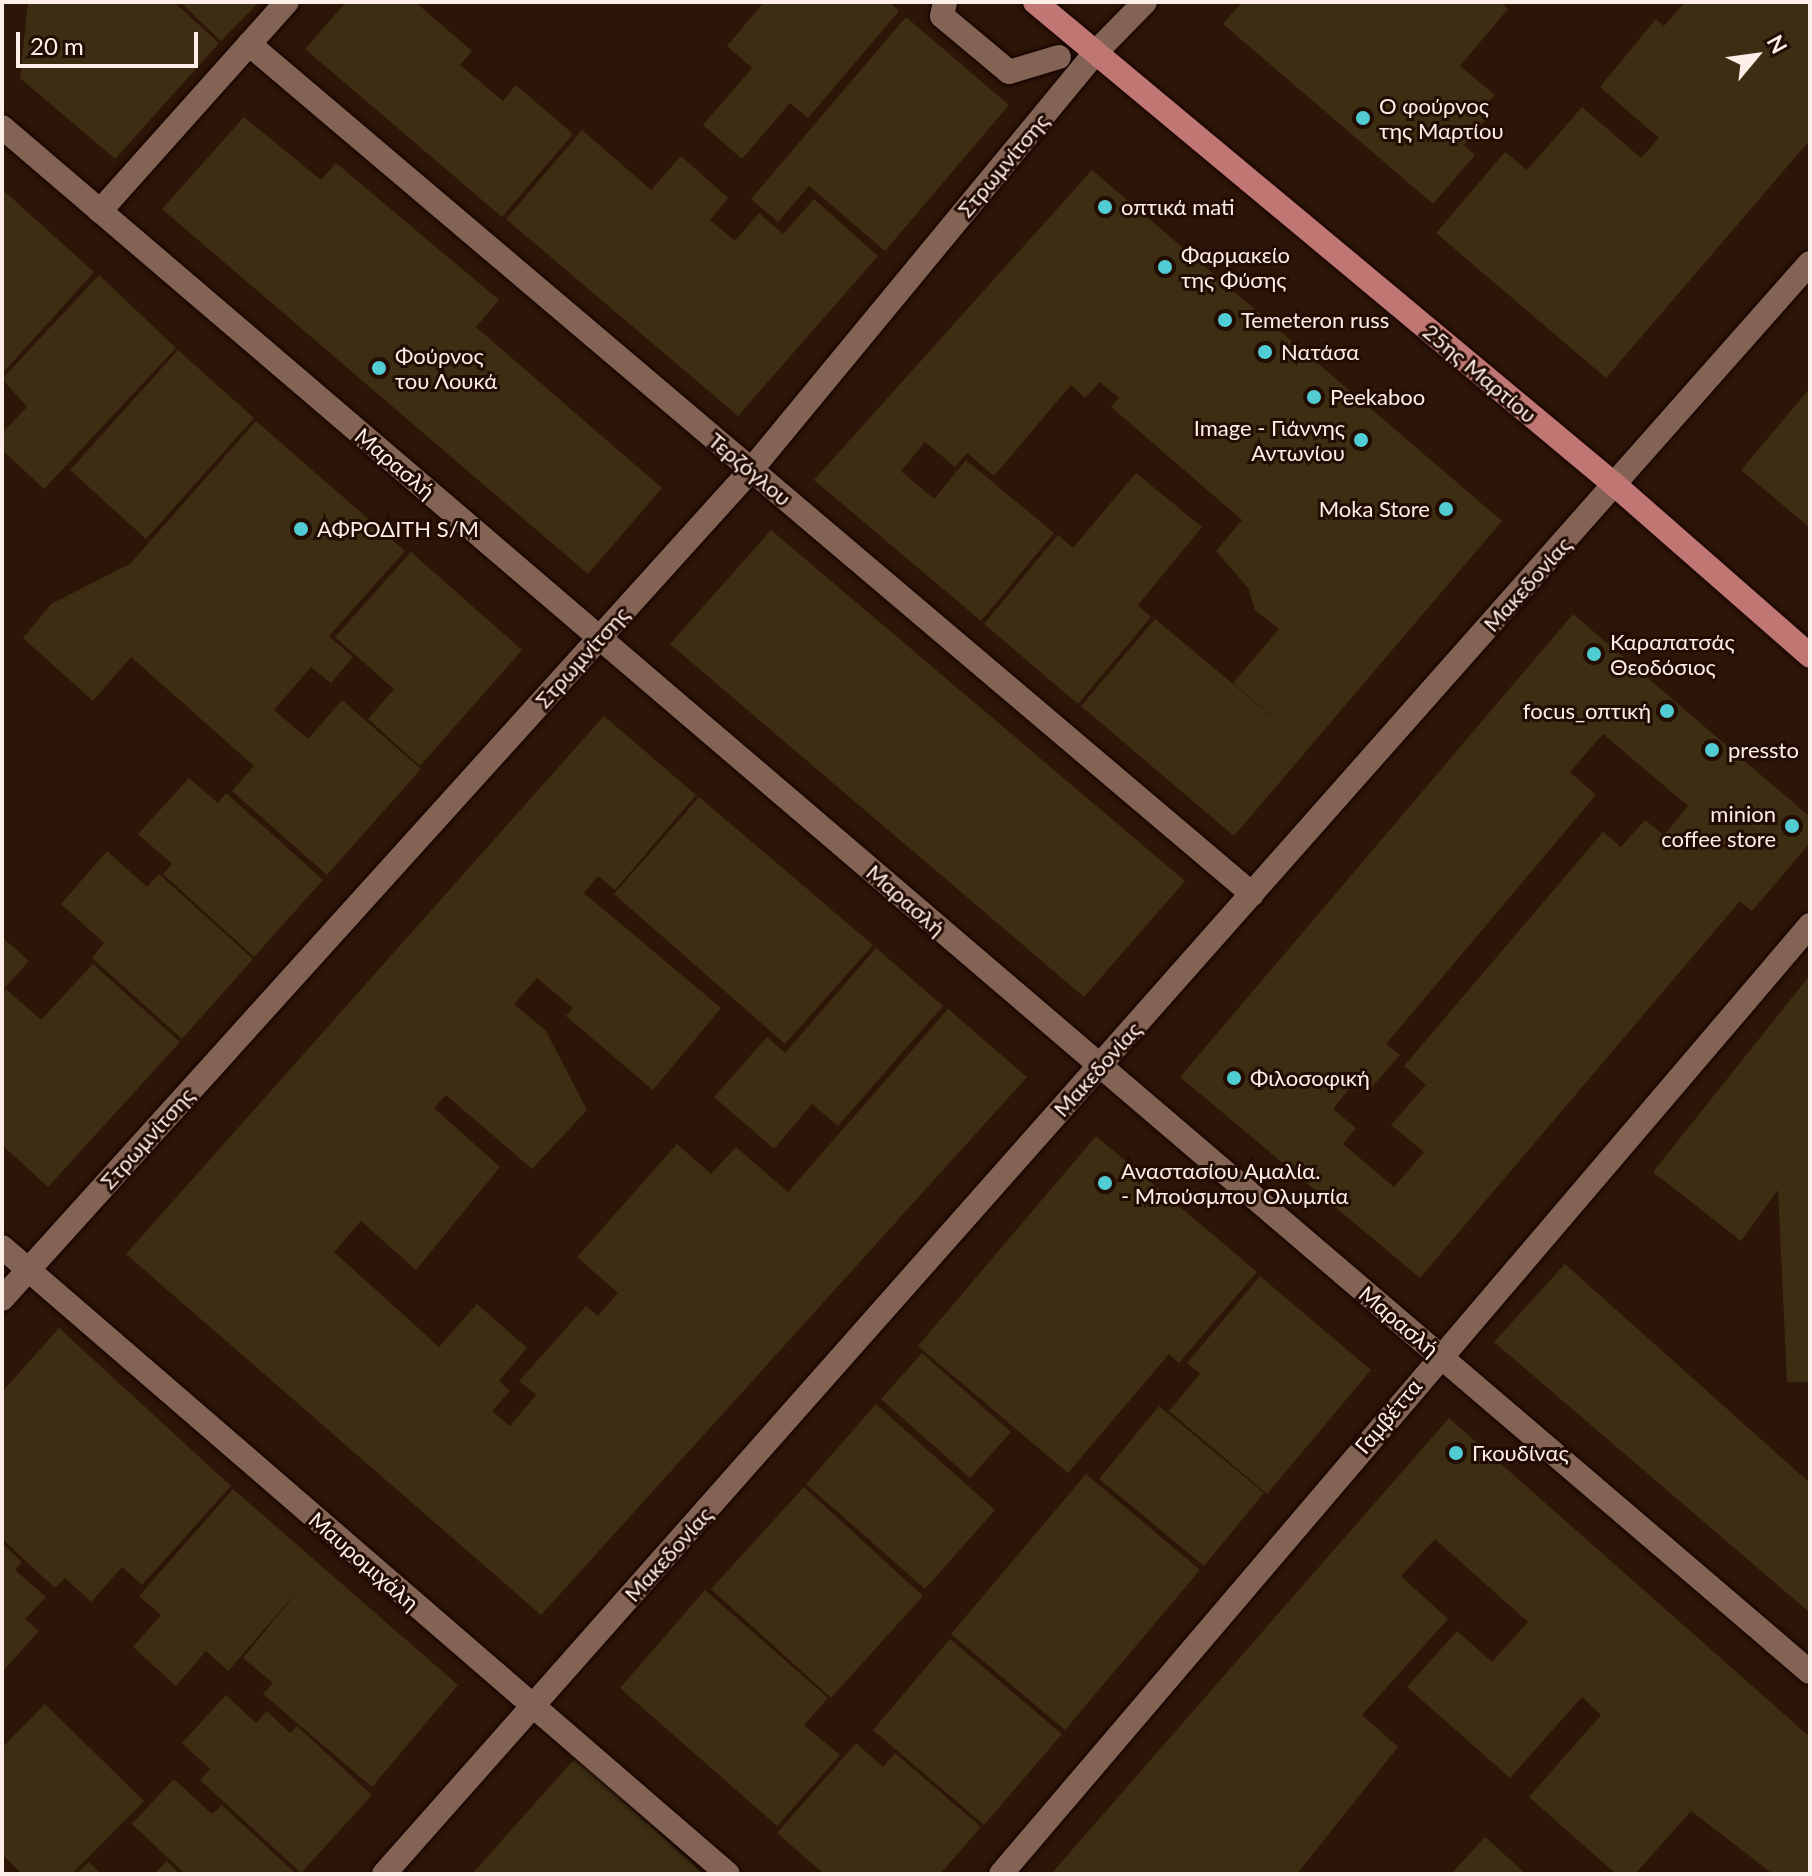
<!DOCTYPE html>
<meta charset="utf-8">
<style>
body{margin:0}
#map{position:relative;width:1812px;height:1876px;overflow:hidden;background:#2d1508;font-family:Lato,sans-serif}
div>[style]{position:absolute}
.building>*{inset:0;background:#3c2d13}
.roads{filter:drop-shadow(0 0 2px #140200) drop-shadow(0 0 2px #140200)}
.minor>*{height:24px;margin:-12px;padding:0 12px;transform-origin:12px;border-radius:12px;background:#826354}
.major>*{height:24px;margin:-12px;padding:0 12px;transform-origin:12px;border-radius:12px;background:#c07673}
.dots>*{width:22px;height:22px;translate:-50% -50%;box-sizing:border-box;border:4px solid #230c02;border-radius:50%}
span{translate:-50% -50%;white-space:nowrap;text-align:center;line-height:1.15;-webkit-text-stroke:6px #230c02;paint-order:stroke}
.poi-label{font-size:22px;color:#fdeee7}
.left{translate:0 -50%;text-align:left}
.right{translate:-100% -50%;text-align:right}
.street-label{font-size:22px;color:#fdeee7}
.frame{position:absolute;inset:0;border:4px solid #fdeee7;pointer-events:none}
.north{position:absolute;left:1716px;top:16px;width:80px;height:80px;-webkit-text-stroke:6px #230c02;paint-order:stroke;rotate:61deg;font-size:22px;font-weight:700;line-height:32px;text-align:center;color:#fdeee7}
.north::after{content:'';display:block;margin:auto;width:28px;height:36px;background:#fdeee7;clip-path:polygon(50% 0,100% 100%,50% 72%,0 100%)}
.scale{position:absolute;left:16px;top:32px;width:182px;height:36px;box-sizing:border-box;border:4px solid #fdeee7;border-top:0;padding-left:10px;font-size:24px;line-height:28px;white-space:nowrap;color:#fdeee7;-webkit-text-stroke:6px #230c02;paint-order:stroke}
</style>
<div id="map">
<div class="building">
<i style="clip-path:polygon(28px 2px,174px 2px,219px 43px,115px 159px,20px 78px)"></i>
<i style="clip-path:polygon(180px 2px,259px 2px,221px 41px)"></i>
<i style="clip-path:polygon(346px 2px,415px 2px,472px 51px,460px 65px,503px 101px,516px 85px,573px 134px,502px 217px,305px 49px)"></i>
<i style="clip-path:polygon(764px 2px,889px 2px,899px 11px,808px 118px,790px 103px,742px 159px,703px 125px,752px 68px,727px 46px)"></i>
<i style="clip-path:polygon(1242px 2px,1500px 2px,1508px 9px,1460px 66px,1495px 95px,1482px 111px,1488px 117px,1464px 145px,1475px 155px,1433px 204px,1223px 24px)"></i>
<i style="clip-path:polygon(1685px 2px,1810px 2px,1810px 140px,1606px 378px,1436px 233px,1505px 152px,1527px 170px,1582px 107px,1641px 158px,1659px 138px,1600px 87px,1656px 19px,1664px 26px)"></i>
<i style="clip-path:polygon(906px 17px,1009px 105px,885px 251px,809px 186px,778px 222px,751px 199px)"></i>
<i style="clip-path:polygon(244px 117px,321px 180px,336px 163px,499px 300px,476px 327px,662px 488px,588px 574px,162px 209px)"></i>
<i style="clip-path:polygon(582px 130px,651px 190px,681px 156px,728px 198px,710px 220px,735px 241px,759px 213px,783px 234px,814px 199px,878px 256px,738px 416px,506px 219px)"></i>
<i style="clip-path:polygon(1092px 170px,1502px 521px,1234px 836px,1081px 706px,1155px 619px,1299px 739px,1233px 683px,1279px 629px,1255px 610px,1248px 588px,1216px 551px,1242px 520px,1111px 407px,1119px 398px,1100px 382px,1085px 398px,1071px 385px,994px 476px,967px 453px,955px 467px,925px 442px,901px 471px,934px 499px,966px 460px,1054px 533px,981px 621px,814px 480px)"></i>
<i style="clip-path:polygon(2px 189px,94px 272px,2px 374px)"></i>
<i style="clip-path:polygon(99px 275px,176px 348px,44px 489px,2px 450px,2px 433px,27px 407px,2px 379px)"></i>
<i style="clip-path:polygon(178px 350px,254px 418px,146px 539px,70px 470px)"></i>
<i style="clip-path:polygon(1810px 388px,1810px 528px,1741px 470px)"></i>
<i style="clip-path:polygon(256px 421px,405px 551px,329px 636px,353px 657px,331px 683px,311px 667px,274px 710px,308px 739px,342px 700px,421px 769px,327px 875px,232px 791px,254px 766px,131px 657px,93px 701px,23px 638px,51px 604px,130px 564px)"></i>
<i style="clip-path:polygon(1136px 473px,1202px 527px,1138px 605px,1151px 617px,1078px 704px,984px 624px,1058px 535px,1073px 548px)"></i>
<i style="clip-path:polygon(771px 530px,1185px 881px,1084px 997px,670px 644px)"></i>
<i style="clip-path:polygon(411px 552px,522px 650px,420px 766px,368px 719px,394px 689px,335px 637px)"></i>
<i style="clip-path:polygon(evenodd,1573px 614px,1810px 817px,1810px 843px,1752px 911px,1740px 901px,1420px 1278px,1180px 1077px,1573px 614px,1603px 734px,1688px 806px,1664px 835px,1645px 820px,1621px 847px,1603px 832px,1404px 1066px,1426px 1085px,1391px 1125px,1424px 1152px,1394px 1187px,1343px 1144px,1356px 1128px,1333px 1109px,1359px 1077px,1371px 1088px,1400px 1055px,1386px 1044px,1596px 795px,1570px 772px,1603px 734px)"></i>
<i style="clip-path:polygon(604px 716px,696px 795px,615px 890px,598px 876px,584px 893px,721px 1008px,653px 1090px,566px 1016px,573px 1008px,537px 978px,514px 1004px,546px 1031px,587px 1110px,532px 1169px,446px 1095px,434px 1108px,500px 1167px,416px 1270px,361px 1221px,334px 1252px,439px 1347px,477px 1304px,527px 1348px,499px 1381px,510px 1391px,492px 1411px,510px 1426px,536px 1395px,519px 1381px,586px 1306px,598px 1316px,618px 1293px,577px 1257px,677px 1144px,711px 1174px,736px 1147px,788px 1192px,948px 1009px,1027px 1077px,541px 1615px,126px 1254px)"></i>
<i style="clip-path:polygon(189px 778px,218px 803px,226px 793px,323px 880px,254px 957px,163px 874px,172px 864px,138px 834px)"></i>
<i style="clip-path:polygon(699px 797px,873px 945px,785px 1044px,614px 894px)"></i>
<i style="clip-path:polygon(107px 851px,147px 887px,159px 874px,253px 959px,182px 1039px,92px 958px,104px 943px,61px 904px)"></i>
<i style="clip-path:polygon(2px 937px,29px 961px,2px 991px)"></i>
<i style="clip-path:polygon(876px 948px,943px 1006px,838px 1126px,812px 1104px,774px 1149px,714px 1097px,767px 1037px,785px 1053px)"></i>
<i style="clip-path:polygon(93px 964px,180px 1042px,48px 1187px,2px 1145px,2px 994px,6px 989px,41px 1020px)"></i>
<i style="clip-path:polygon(1810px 975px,1810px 1382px,1787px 1382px,1778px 1190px,1741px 1241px,1653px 1172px)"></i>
<i style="clip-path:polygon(1096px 1136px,1257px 1272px,1179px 1363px,1169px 1354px,1068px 1473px,918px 1346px)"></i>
<i style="clip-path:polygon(1565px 1264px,1810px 1483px,1810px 1613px,1494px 1342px)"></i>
<i style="clip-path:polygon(1260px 1276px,1371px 1370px,1267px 1494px,1169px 1411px,1200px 1374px,1187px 1363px)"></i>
<i style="clip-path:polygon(59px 1328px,231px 1486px,142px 1585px,122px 1567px,91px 1602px,65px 1578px,55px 1588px,2px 1539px,2px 1392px)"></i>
<i style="clip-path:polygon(922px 1353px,1011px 1432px,970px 1478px,881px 1399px)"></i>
<i style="clip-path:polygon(876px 1404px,995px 1510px,925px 1589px,806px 1484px)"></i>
<i style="clip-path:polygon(1159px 1406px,1264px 1493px,1204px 1566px,1099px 1479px)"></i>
<i style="clip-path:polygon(1449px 1418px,1810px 1737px,1810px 1874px,1773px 1874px,1691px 1811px,1635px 1874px,1616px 1874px,1529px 1797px,1601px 1715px,1582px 1697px,1510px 1778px,1407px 1687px,1457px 1631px,1492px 1662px,1528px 1622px,1435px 1539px,1401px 1576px,1448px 1619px,1362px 1715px,1398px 1747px,1297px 1874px,1051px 1874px)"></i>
<i style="clip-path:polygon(1086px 1474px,1200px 1570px,1065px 1730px,951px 1634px)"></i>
<i style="clip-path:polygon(804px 1487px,923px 1596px,831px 1698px,711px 1589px)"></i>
<i style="clip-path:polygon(233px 1489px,458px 1685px,372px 1787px,263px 1694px,273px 1683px,243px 1658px,301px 1587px,228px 1671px,206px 1651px,176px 1686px,133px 1647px,161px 1615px,139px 1596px)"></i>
<i style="clip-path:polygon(2px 1543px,22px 1562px,15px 1570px,46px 1597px,25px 1619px,39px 1631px,2px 1672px)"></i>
<i style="clip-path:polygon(705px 1590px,828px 1698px,804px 1725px,840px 1755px,777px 1826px,620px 1688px)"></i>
<i style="clip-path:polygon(950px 1639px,1062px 1734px,984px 1825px,873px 1730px)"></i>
<i style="clip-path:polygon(226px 1695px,256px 1723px,267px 1711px,290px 1733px,297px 1726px,372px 1795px,301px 1873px,200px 1780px,210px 1769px,182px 1743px)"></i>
<i style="clip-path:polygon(45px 1704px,144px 1801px,72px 1874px,22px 1874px,2px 1854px,2px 1748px)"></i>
<i style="clip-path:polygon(856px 1743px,883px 1767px,895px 1753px,981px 1827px,940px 1874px,824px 1874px,777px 1833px)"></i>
<i style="clip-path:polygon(576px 1757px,703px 1874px,472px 1874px)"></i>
<i style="clip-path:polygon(174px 1779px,212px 1814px,222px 1805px,296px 1874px,185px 1874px,132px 1824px)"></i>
<i style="clip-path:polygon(1485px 1837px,1526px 1874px,1451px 1874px)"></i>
<i style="clip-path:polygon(167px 1861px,180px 1874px,154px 1874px)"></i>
<i style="clip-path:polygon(89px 1862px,101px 1874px,76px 1874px)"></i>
</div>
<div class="roads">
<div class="minor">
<i style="left:945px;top:2px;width:14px;rotate:102deg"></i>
<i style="left:942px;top:16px;width:87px;rotate:39.9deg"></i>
<i style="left:1009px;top:72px;width:52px;rotate:-16.7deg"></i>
<i style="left:249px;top:44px;width:1315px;rotate:40.28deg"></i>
<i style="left:2px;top:127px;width:2378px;rotate:40.52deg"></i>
<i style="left:100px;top:211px;width:280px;rotate:-48.2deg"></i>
<i style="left:2px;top:1247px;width:959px;rotate:40.82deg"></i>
<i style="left:2px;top:1299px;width:1117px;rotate:-47.9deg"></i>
<i style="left:751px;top:470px;width:542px;rotate:-50.47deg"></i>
<i style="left:1096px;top:52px;width:70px;rotate:-45.6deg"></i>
<i style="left:384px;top:1874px;width:2151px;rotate:-48.49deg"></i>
<i style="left:1001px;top:1874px;width:1247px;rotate:-49.55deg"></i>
</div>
<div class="major">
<i style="left:1035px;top:2px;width:755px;rotate:39.79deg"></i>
<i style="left:1615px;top:485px;width:259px;rotate:41.2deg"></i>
</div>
</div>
<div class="dots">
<i style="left:1363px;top:118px;background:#51ccd2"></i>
<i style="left:1105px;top:207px;background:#51ccd2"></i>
<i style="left:1165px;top:267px;background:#51ccd2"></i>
<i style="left:1225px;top:320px;background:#51ccd2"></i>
<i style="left:1265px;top:352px;background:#51ccd2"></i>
<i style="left:379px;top:368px;background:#51ccd2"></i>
<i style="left:1314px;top:397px;background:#51ccd2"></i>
<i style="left:1361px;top:440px;background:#51ccd2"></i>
<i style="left:1446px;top:509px;background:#51ccd2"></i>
<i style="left:301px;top:529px;background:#51ccd2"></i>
<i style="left:1594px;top:654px;background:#51ccd2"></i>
<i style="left:1667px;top:711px;background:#51ccd2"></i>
<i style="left:1712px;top:750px;background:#51ccd2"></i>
<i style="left:1792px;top:826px;background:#51ccd2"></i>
<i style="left:1234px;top:1078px;background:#51ccd2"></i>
<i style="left:1105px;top:1183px;background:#51ccd2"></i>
<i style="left:1456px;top:1453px;background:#51ccd2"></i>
</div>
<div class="poi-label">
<span class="left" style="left:1379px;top:118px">Ο φούρνος<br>της Μαρτίου</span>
<span class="left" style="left:1121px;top:207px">οπτικά mati</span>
<span class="left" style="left:1181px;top:267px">Φαρμακείο<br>της Φύσης</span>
<span class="left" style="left:1241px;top:320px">Temeteron russ</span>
<span class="left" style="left:1281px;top:352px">Νατάσα</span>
<span class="left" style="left:395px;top:368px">Φούρνος<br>του Λουκά</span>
<span class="left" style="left:1330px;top:397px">Peekaboo</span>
<span class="right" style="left:1345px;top:440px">Image - Γιάννης<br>Αντωνίου</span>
<span class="right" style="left:1430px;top:509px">Moka Store</span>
<span class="left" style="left:317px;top:529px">ΑΦΡΟΔΙΤΗ S/M</span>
<span class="left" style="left:1610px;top:654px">Καραπατσάς<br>Θεοδόσιος</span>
<span class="right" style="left:1651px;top:711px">focus_οπτική</span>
<span class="left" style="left:1728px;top:750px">pressto</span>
<span class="right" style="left:1776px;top:826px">minion<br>coffee store</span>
<span class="left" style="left:1250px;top:1078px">Φιλοσοφική</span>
<span class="left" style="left:1121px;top:1183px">Αναστασίου Αμαλία.<br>- Μπούσμπου Ολυμπία</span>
<span class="left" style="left:1472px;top:1453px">Γκουδίνας</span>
</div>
<div class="street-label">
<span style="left:1003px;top:165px;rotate:-50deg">Στρωμνίτσης</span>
<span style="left:1480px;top:373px;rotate:40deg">25ης Μαρτίου</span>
<span style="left:395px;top:463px;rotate:40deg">Μαρασλή</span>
<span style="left:750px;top:469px;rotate:40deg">Τερζόγλου</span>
<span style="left:1527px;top:584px;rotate:-48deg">Μακεδονίας</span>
<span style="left:582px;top:657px;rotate:-48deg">Στρωμνίτσης</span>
<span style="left:906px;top:900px;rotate:41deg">Μαρασλή</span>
<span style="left:1097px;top:1069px;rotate:-48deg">Μακεδονίας</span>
<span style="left:147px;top:1138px;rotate:-48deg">Στρωμνίτσης</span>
<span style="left:1399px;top:1321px;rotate:40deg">Μαρασλή</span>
<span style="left:1388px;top:1416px;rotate:-50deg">Γαμβέττα</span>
<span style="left:668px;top:1554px;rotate:-48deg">Μακεδονίας</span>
<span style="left:364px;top:1561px;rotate:41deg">Μαυρομιχάλη</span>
</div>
<div class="frame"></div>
<div class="north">N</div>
<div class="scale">20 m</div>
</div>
